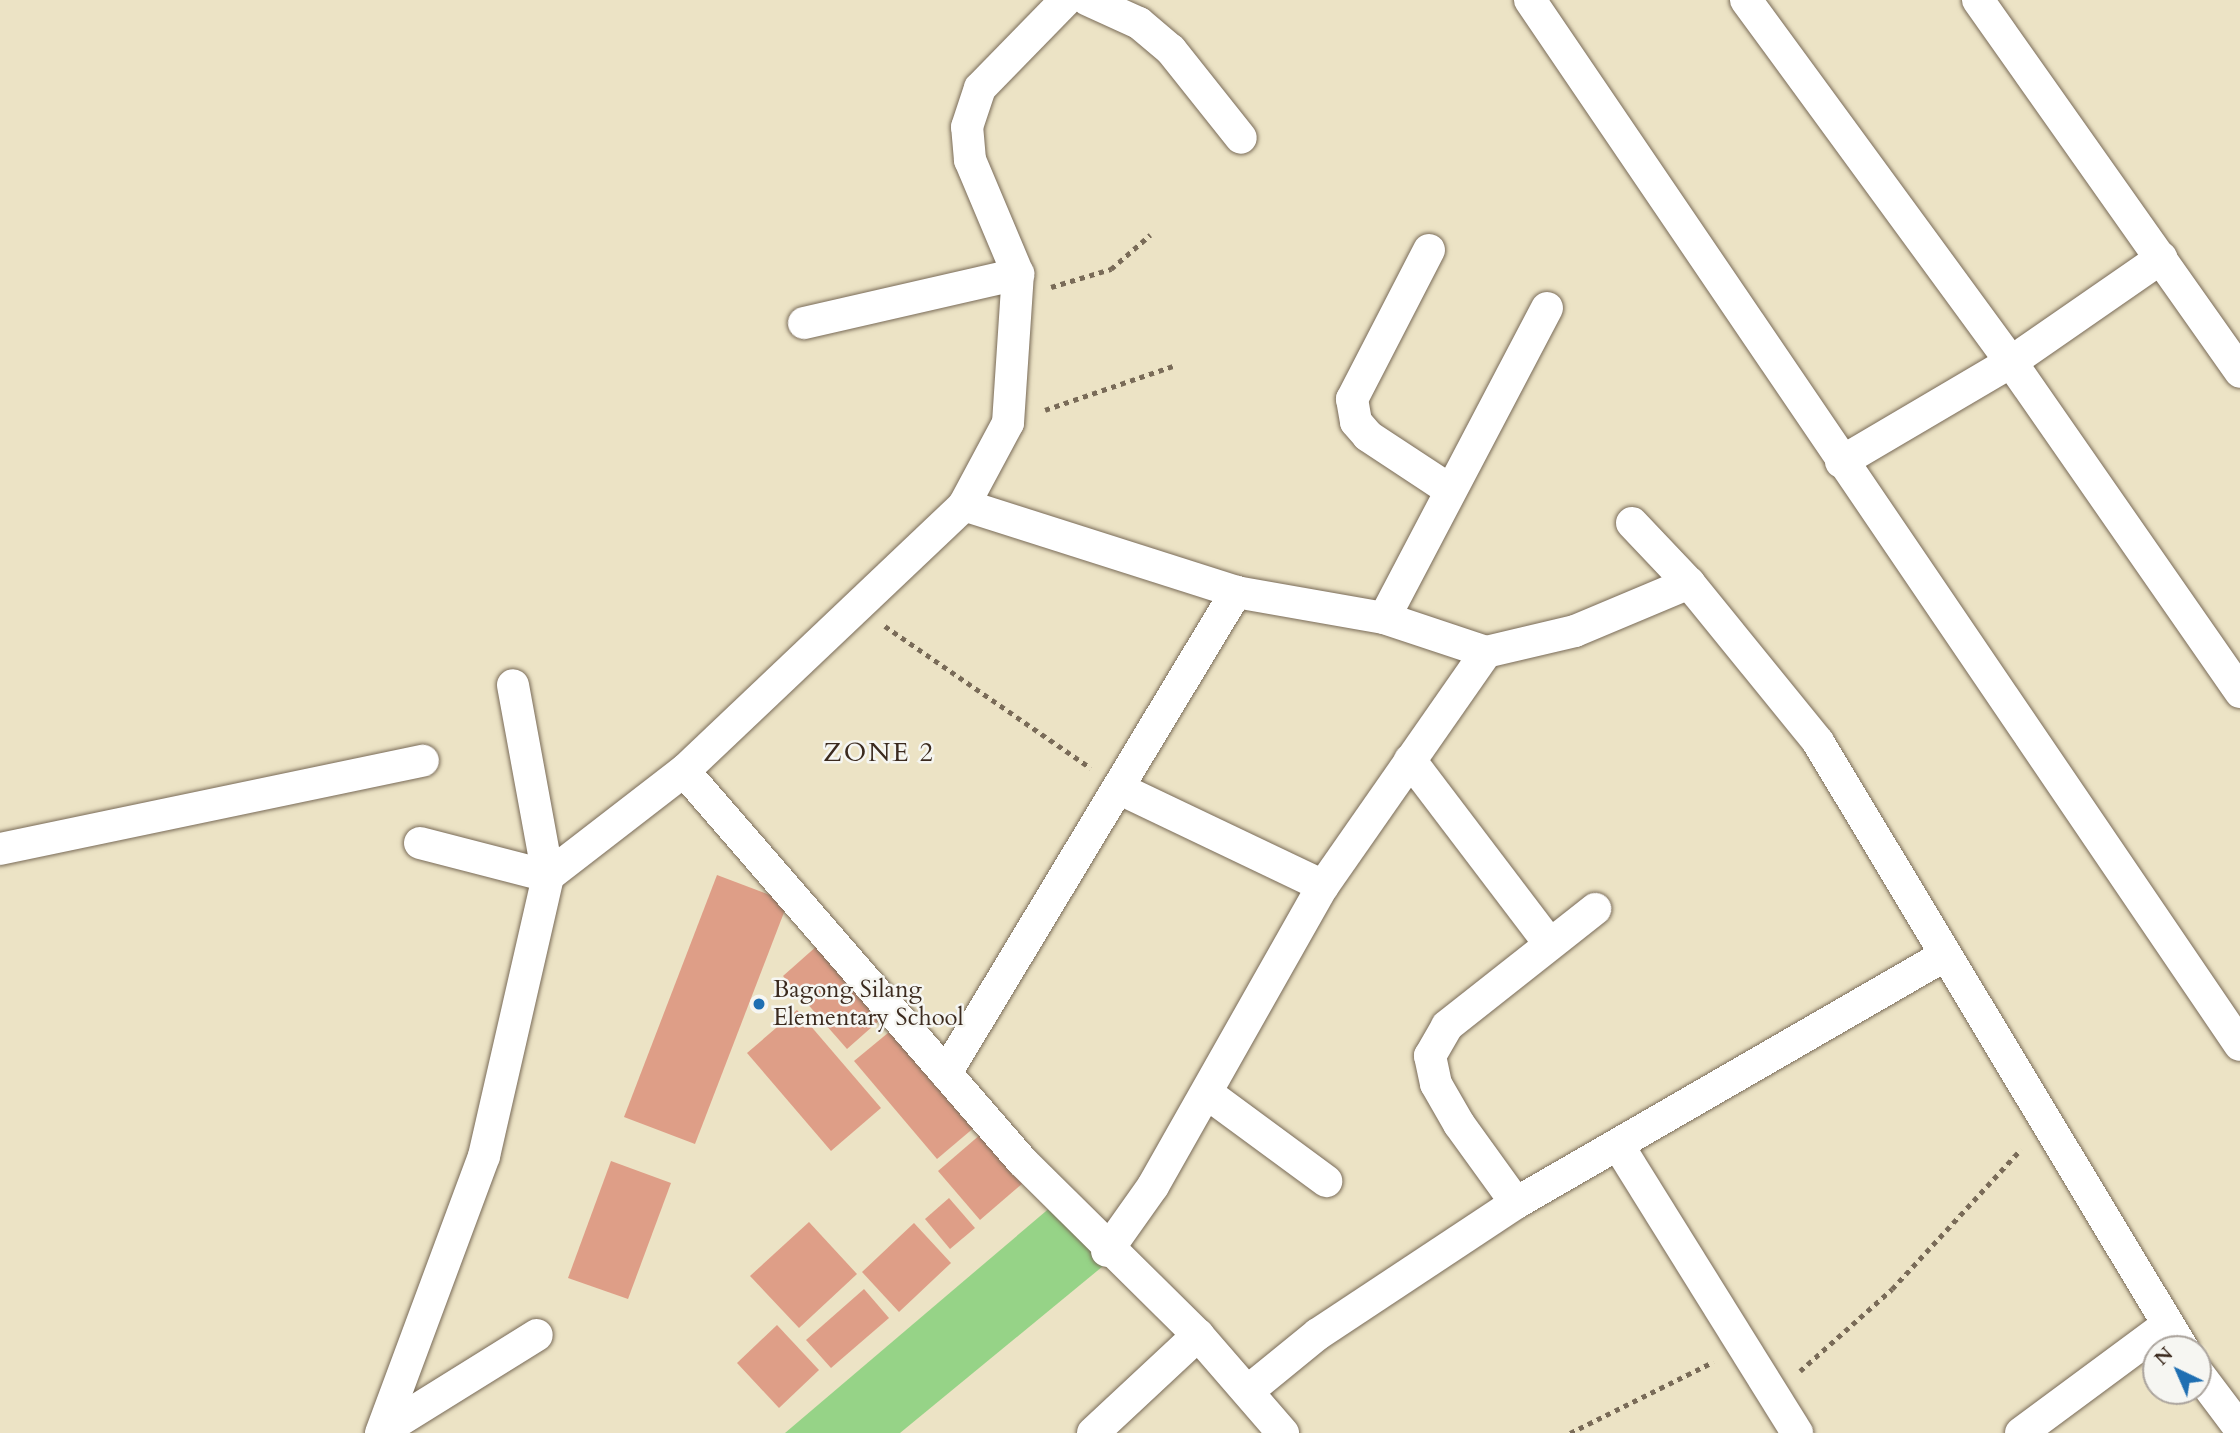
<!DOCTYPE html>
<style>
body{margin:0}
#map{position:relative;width:2240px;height:1433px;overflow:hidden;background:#ece3c5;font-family:Cardo,serif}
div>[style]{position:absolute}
.green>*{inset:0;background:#96d387}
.building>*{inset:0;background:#de9e87}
.path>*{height:4.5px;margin-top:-2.25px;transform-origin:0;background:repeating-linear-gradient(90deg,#796b58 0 5px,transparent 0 10px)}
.roads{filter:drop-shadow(0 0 2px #796b58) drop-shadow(0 0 2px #796b58)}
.minor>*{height:32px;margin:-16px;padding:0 16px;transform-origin:16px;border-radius:16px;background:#fff}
.dots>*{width:19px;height:19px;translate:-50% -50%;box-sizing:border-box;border:4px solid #f6f6f2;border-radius:50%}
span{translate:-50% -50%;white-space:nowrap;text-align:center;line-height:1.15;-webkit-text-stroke:5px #f6f6f2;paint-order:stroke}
.poi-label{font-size:24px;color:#3b2a1e}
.left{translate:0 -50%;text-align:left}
.neighbourhood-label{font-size:26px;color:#3b2a1e;letter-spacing:2px}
.north{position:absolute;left:2142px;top:1335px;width:70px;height:70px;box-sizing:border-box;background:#f6f6f2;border:2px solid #aba49d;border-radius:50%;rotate:316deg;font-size:19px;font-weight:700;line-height:28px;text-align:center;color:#3b2a1e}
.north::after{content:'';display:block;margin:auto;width:24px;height:32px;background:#1f6fb2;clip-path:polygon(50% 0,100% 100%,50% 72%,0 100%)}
</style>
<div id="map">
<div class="green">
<i style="clip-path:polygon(1052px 1206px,1108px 1262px,900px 1433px,785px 1433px)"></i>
</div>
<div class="building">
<i style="clip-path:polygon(717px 875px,788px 902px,695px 1144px,624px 1117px)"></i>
<i style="clip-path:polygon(818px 945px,882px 1018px,847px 1049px,783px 976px)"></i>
<i style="clip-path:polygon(797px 1010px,881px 1108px,831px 1151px,747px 1053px)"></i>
<i style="clip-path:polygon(894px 1028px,976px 1126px,937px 1159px,854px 1061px)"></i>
<i style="clip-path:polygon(981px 1134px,1023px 1183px,980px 1220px,938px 1171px)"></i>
<i style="clip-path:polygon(611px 1161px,671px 1183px,628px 1299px,568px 1278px)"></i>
<i style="clip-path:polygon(949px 1198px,975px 1228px,950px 1249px,925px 1219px)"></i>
<i style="clip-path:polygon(809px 1222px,857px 1274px,799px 1328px,750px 1276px)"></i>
<i style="clip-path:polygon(914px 1223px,951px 1263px,899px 1312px,862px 1272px)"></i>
<i style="clip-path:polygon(864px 1289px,889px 1318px,831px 1368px,806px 1340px)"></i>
<i style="clip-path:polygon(777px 1325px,819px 1370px,779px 1408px,737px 1363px)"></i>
</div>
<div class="path">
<i style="left:1051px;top:287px;width:63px;rotate:-16.7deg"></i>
<i style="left:1111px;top:269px;width:52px;rotate:-41.1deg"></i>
<i style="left:1045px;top:410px;width:135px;rotate:-19deg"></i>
<i style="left:885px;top:626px;width:250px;rotate:34.6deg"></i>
<i style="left:1800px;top:1371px;width:123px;rotate:-41.7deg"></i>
<i style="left:1892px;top:1289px;width:190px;rotate:-47.3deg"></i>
<i style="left:1570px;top:1433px;width:160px;rotate:-26.4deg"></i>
</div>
<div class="roads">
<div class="minor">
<i style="left:1088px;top:0;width:56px;rotate:24.3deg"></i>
<i style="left:1139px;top:23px;width:42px;rotate:40.2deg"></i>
<i style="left:1171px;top:50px;width:112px;rotate:51.5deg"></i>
<i style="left:1530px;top:0;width:1263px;rotate:55.81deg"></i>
<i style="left:1746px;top:0;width:449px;rotate:53.8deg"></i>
<i style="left:2011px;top:362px;width:402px;rotate:55.2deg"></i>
<i style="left:1978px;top:0;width:455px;rotate:54.8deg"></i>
<i style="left:1429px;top:250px;width:168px;rotate:117.3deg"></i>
<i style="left:1352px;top:399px;width:23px;rotate:80deg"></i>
<i style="left:1356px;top:422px;width:18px;rotate:49deg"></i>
<i style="left:1368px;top:436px;width:98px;rotate:33.4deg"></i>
<i style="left:1547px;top:308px;width:350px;rotate:117.7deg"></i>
<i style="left:1384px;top:618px;width:108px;rotate:18.4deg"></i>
<i style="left:1486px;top:652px;width:91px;rotate:-13.3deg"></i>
<i style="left:1575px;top:631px;width:124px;rotate:-22.8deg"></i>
<i style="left:804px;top:323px;width:220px;rotate:-12.9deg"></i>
<i style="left:1841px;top:462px;width:197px;rotate:-30.5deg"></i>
<i style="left:2011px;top:362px;width:183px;rotate:-34.7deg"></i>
<i style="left:964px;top:505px;width:286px;rotate:17.7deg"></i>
<i style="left:1236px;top:592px;width:150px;rotate:10deg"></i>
<i style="left:1632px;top:523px;width:83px;rotate:46.5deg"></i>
<i style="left:1689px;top:583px;width:205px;rotate:50.9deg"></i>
<i style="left:1818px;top:742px;width:708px;rotate:58.98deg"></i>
<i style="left:1410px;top:760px;width:230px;rotate:52.8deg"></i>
<i style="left:684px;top:771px;width:516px;rotate:49.09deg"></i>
<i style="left:1022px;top:1161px;width:247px;rotate:44.7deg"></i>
<i style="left:1198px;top:1335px;width:130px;rotate:49.1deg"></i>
<i style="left:1120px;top:789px;width:225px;rotate:25.5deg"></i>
<i style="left:420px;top:843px;width:132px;rotate:14.5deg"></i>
<i style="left:548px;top:876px;width:194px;rotate:-100.4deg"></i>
<i style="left:0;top:849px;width:432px;rotate:-11.8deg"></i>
<i style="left:946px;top:1073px;width:562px;rotate:-58.91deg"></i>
<i style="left:1208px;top:1094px;width:147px;rotate:36.4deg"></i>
<i style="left:1618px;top:1145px;width:339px;rotate:58.1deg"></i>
<i style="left:1516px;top:1203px;width:97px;rotate:-125.8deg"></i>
<i style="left:1459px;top:1124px;width:46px;rotate:-119.9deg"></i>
<i style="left:1436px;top:1084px;width:29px;rotate:-102deg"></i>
<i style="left:1430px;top:1056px;width:34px;rotate:-60deg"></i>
<i style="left:1447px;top:1026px;width:189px;rotate:-38.3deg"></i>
<i style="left:1107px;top:1251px;width:80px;rotate:-54.7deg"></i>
<i style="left:1153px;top:1186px;width:345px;rotate:-60.5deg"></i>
<i style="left:1323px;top:886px;width:285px;rotate:-55.1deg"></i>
<i style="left:2198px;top:1373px;width:70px;rotate:53.1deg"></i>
<i style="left:1248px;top:1391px;width:90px;rotate:-39.2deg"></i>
<i style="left:1318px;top:1334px;width:237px;rotate:-33.5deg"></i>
<i style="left:1516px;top:1203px;width:493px;rotate:-30deg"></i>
<i style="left:389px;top:1427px;width:174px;rotate:-31.9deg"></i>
<i style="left:381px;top:1433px;width:296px;rotate:-69.6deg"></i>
<i style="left:484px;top:1156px;width:287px;rotate:-77.1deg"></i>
<i style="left:548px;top:876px;width:172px;rotate:-37.7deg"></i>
<i style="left:684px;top:771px;width:386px;rotate:-43.5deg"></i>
<i style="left:964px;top:505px;width:93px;rotate:-61.8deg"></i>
<i style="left:1008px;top:423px;width:149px;rotate:-86.2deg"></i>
<i style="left:1018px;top:274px;width:124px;rotate:-112.8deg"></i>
<i style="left:970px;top:160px;width:33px;rotate:-95deg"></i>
<i style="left:967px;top:127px;width:41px;rotate:-71.6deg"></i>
<i style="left:980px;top:88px;width:123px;rotate:-45.7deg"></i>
<i style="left:1093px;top:1433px;width:144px;rotate:-43deg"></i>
<i style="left:2021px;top:1433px;width:182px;rotate:-36.5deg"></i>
</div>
</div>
<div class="dots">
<i style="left:759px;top:1004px;background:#1f6fb2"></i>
</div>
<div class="poi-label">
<span class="left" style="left:773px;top:1004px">Bagong Silang<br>Elementary School</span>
</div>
<div class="neighbourhood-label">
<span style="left:879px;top:753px">ZONE 2</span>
</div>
<div class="north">N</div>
</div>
